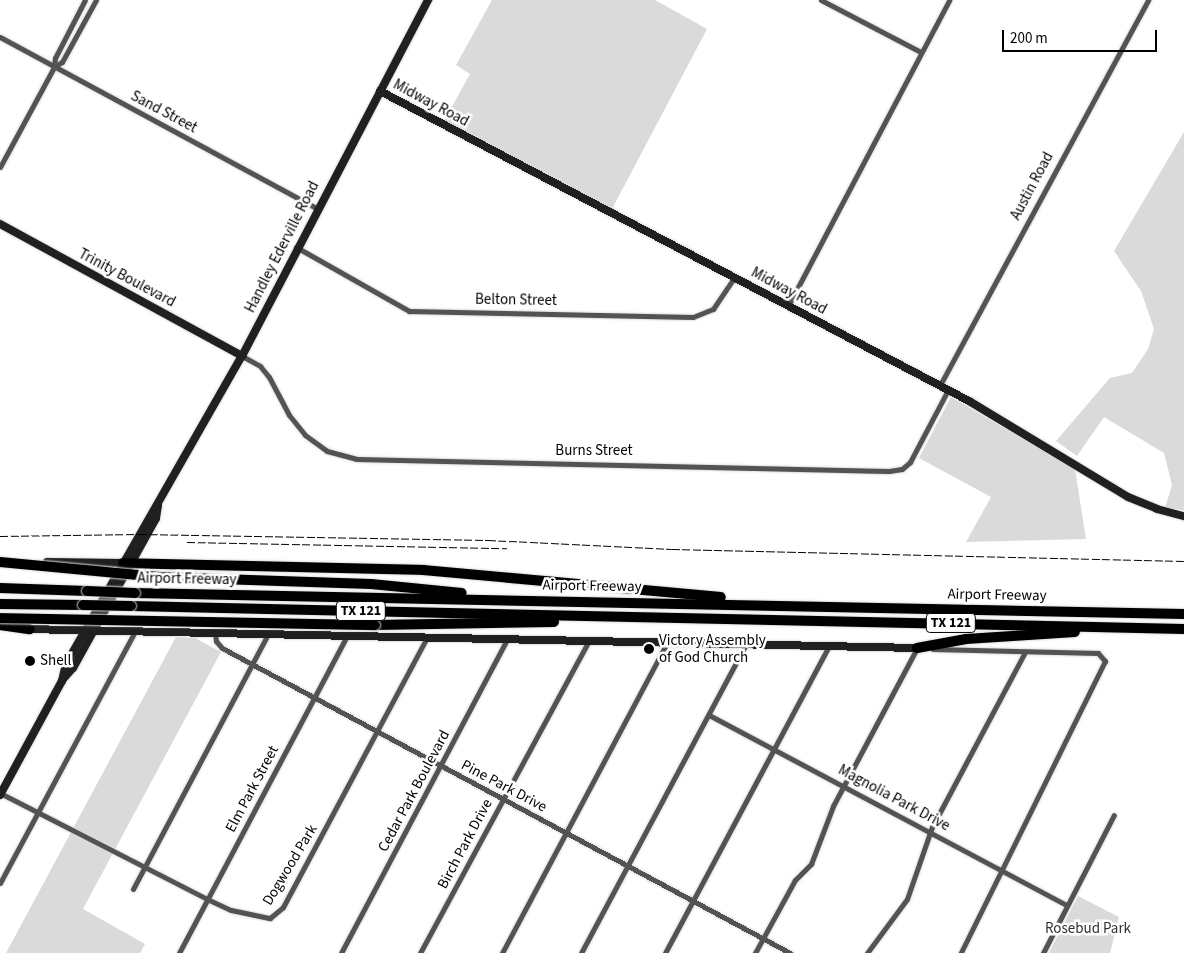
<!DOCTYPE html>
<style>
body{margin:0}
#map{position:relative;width:1184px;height:953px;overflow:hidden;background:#fff;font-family:"Source Sans 3",sans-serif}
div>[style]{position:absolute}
.green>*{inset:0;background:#dadada}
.roads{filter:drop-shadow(0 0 1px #dbdbdb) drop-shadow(0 0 1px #dbdbdb)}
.minor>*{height:5px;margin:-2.5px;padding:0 2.5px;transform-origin:2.5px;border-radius:2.5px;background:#535353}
.secondary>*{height:8px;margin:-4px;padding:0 4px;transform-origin:4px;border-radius:4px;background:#202020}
.motorway>*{height:10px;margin:-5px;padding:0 5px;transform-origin:5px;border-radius:5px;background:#000}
.rail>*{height:1px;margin-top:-0.5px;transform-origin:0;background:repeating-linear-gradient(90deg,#000 0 8px,transparent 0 10.5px)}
.bridges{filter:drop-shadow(0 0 1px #dbdbdb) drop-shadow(0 0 1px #dbdbdb)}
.motorway-bridge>*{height:10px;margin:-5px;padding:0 5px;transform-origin:5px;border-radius:5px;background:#000}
.dots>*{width:14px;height:14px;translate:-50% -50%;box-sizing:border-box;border:2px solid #fff;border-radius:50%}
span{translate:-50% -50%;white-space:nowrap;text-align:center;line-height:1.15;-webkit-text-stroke:5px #fff;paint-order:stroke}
.shield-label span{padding:1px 4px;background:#fff;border:1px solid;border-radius:4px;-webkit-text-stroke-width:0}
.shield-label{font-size:14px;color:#000;font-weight:700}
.street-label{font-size:15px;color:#000}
.poi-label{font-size:15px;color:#000}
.left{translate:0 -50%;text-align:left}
.park-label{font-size:15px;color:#313131}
.scale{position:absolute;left:1002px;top:30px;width:155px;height:22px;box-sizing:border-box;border:2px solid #000;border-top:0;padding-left:6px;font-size:15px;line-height:18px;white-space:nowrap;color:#000;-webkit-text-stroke:4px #fff;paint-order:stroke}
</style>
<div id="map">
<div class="green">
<i style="clip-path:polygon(492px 0,655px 0,707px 29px,612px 209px,444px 121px,470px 74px,456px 65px)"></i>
<i style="clip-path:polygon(1184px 132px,1184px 510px,1165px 508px,1172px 485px,1164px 453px,1104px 417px,1077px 456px,1056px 441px,1110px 378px,1132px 373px,1148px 349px,1154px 329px,1141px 291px,1114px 251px)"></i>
<i style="clip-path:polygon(951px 397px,1075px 469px,1086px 539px,966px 542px,991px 497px,919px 458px)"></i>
<i style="clip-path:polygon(176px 637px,195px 638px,221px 652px,83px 909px,145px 944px,140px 953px,6px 953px)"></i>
<i style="clip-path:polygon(1078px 896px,1119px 917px,1110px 953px,1049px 953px)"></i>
</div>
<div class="roads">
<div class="minor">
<i style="left:821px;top:0;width:113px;rotate:27.5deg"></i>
<i style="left:0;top:37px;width:359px;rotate:28.4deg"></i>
<i style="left:54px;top:67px;width:9px;rotate:-32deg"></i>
<i style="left:62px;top:62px;width:71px;rotate:-61.3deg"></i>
<i style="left:0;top:167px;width:114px;rotate:-61.6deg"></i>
<i style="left:54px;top:67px;width:9px;rotate:-84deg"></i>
<i style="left:55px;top:58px;width:65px;rotate:-62.7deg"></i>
<i style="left:296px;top:247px;width:130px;rotate:29.5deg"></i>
<i style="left:409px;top:311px;width:284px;rotate:1.2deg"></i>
<i style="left:693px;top:317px;width:22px;rotate:-22deg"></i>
<i style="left:713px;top:309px;width:37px;rotate:-56deg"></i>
<i style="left:788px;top:306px;width:346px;rotate:-62.2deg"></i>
<i style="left:242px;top:356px;width:21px;rotate:29deg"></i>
<i style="left:260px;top:366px;width:14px;rotate:51deg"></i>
<i style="left:269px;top:377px;width:43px;rotate:62.2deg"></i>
<i style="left:289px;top:415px;width:26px;rotate:51deg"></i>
<i style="left:305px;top:435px;width:27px;rotate:36deg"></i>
<i style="left:327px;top:451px;width:30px;rotate:15deg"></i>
<i style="left:356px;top:459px;width:533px;rotate:1.29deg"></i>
<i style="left:889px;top:471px;width:13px;rotate:-9deg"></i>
<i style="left:902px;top:469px;width:11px;rotate:-41deg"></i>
<i style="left:910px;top:462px;width:81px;rotate:-62.2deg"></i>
<i style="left:940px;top:385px;width:438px;rotate:-61.6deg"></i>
<i style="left:215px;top:633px;width:8px;rotate:83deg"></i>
<i style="left:216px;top:641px;width:9px;rotate:49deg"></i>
<i style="left:222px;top:648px;width:645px;rotate:28.23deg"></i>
<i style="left:933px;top:649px;width:165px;rotate:1.4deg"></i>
<i style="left:1098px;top:653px;width:11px;rotate:49deg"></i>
<i style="left:1105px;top:661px;width:326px;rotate:116.3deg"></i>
<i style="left:709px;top:715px;width:405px;rotate:28deg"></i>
<i style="left:0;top:793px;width:233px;rotate:27.1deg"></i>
<i style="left:207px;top:899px;width:26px;rotate:25deg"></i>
<i style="left:231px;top:910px;width:40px;rotate:12deg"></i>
<i style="left:270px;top:918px;width:17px;rotate:-40deg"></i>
<i style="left:283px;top:907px;width:306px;rotate:-61.9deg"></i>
<i style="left:0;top:883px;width:286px;rotate:-61.8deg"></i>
<i style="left:133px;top:889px;width:289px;rotate:-62.1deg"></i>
<i style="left:179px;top:953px;width:359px;rotate:-62.1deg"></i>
<i style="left:341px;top:953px;width:355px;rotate:-62.1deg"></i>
<i style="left:420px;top:953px;width:355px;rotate:-61.6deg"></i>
<i style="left:502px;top:953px;width:351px;rotate:-62deg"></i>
<i style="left:581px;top:953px;width:350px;rotate:-61.9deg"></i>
<i style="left:665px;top:953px;width:348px;rotate:-61.9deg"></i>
<i style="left:755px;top:953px;width:83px;rotate:-61.3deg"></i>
<i style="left:795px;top:880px;width:23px;rotate:-45deg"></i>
<i style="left:811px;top:864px;width:62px;rotate:-69.2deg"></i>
<i style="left:833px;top:806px;width:179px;rotate:-62deg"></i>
<i style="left:867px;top:953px;width:67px;rotate:-53.5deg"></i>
<i style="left:907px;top:899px;width:76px;rotate:-70.9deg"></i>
<i style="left:932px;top:827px;width:198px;rotate:-62deg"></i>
<i style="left:1043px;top:953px;width:155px;rotate:-62.8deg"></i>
</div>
<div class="secondary">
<i style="left:380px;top:91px;width:666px;rotate:27.76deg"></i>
<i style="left:969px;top:401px;width:186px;rotate:31.1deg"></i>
<i style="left:1128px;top:497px;width:31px;rotate:22deg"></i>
<i style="left:1157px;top:509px;width:28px;rotate:15deg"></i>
<i style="left:0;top:224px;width:276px;rotate:28.6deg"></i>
<i style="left:47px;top:562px;width:76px;rotate:0.8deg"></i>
<i style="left:25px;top:629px;width:892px;rotate:1.22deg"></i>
<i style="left:63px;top:679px;width:15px;rotate:-48deg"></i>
<i style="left:73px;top:668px;width:171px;rotate:-61deg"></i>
<i style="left:156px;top:518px;width:13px;rotate:-81deg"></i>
<i style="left:0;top:795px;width:130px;rotate:-61.5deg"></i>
<i style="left:62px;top:681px;width:17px;rotate:-77deg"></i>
<i style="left:66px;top:664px;width:355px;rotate:-60.3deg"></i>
<i style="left:242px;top:356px;width:402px;rotate:-62.4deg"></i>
</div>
<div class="motorway">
<i style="left:123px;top:563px;width:300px;rotate:1.3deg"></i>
<i style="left:423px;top:570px;width:299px;rotate:5.2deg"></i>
<i style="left:159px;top:577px;width:212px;rotate:1.9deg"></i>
<i style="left:371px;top:584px;width:91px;rotate:5.6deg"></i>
<i style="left:0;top:588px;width:87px;rotate:2deg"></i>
<i style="left:135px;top:593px;width:1049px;rotate:1.15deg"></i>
<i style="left:0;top:604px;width:83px;rotate:0.7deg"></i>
<i style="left:131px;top:606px;width:1053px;rotate:1.25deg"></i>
<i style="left:0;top:625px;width:30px;rotate:8deg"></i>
<i style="left:375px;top:625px;width:179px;rotate:-1deg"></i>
<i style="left:917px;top:648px;width:50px;rotate:-10.4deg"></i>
<i style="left:966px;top:639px;width:109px;rotate:-3.7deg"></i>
</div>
</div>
<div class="rail">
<i style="left:0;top:536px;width:139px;rotate:-0.8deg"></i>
<i style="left:139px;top:534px;width:349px;rotate:1deg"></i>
<i style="left:488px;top:540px;width:184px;rotate:2.8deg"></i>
<i style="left:672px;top:549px;width:512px;rotate:1.34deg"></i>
<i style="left:187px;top:542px;width:320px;rotate:1.1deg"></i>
</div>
<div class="bridges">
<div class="motorway-bridge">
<i style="left:0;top:562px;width:160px;rotate:5.4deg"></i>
<i style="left:87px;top:591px;width:48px;rotate:2.4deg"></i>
<i style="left:83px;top:605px;width:48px;rotate:1.2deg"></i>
<i style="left:0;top:618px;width:375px;rotate:1.1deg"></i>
</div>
</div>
<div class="dots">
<i style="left:649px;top:649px;background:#000"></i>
<i style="left:30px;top:661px;background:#000"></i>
</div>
<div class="shield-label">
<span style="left:361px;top:611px">TX 121</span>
<span style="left:951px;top:623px">TX 121</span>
</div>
<div class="street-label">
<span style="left:431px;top:103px;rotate:28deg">Midway Road</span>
<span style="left:164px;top:112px;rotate:28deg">Sand Street</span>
<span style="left:1032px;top:186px;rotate:-62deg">Austin Road</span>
<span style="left:282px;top:247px;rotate:-63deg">Handley Ederville Road</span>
<span style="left:127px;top:278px;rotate:28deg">Trinity Boulevard</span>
<span style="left:789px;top:291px;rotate:28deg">Midway Road</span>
<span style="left:516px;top:300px;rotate:1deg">Belton Street</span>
<span style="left:594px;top:451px">Burns Street</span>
<span style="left:187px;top:579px;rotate:1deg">Airport Freeway</span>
<span style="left:592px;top:586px;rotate:1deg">Airport Freeway</span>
<span style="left:997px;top:595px;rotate:1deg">Airport Freeway</span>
<span style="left:504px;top:786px;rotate:28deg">Pine Park Drive</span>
<span style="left:252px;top:789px;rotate:-62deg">Elm Park Street</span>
<span style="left:414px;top:791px;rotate:-62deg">Cedar Park Boulevard</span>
<span style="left:894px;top:798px;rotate:28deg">Magnolia Park Drive</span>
<span style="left:465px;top:844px;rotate:-62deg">Birch Park Drive</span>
<span style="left:290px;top:865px;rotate:-59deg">Dogwood Park</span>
</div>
<div class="poi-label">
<span class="left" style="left:659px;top:649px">Victory Assembly<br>of God Church</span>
<span class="left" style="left:40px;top:661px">Shell</span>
</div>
<div class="park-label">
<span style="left:1088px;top:929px">Rosebud Park</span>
</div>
<div class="scale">200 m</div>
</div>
